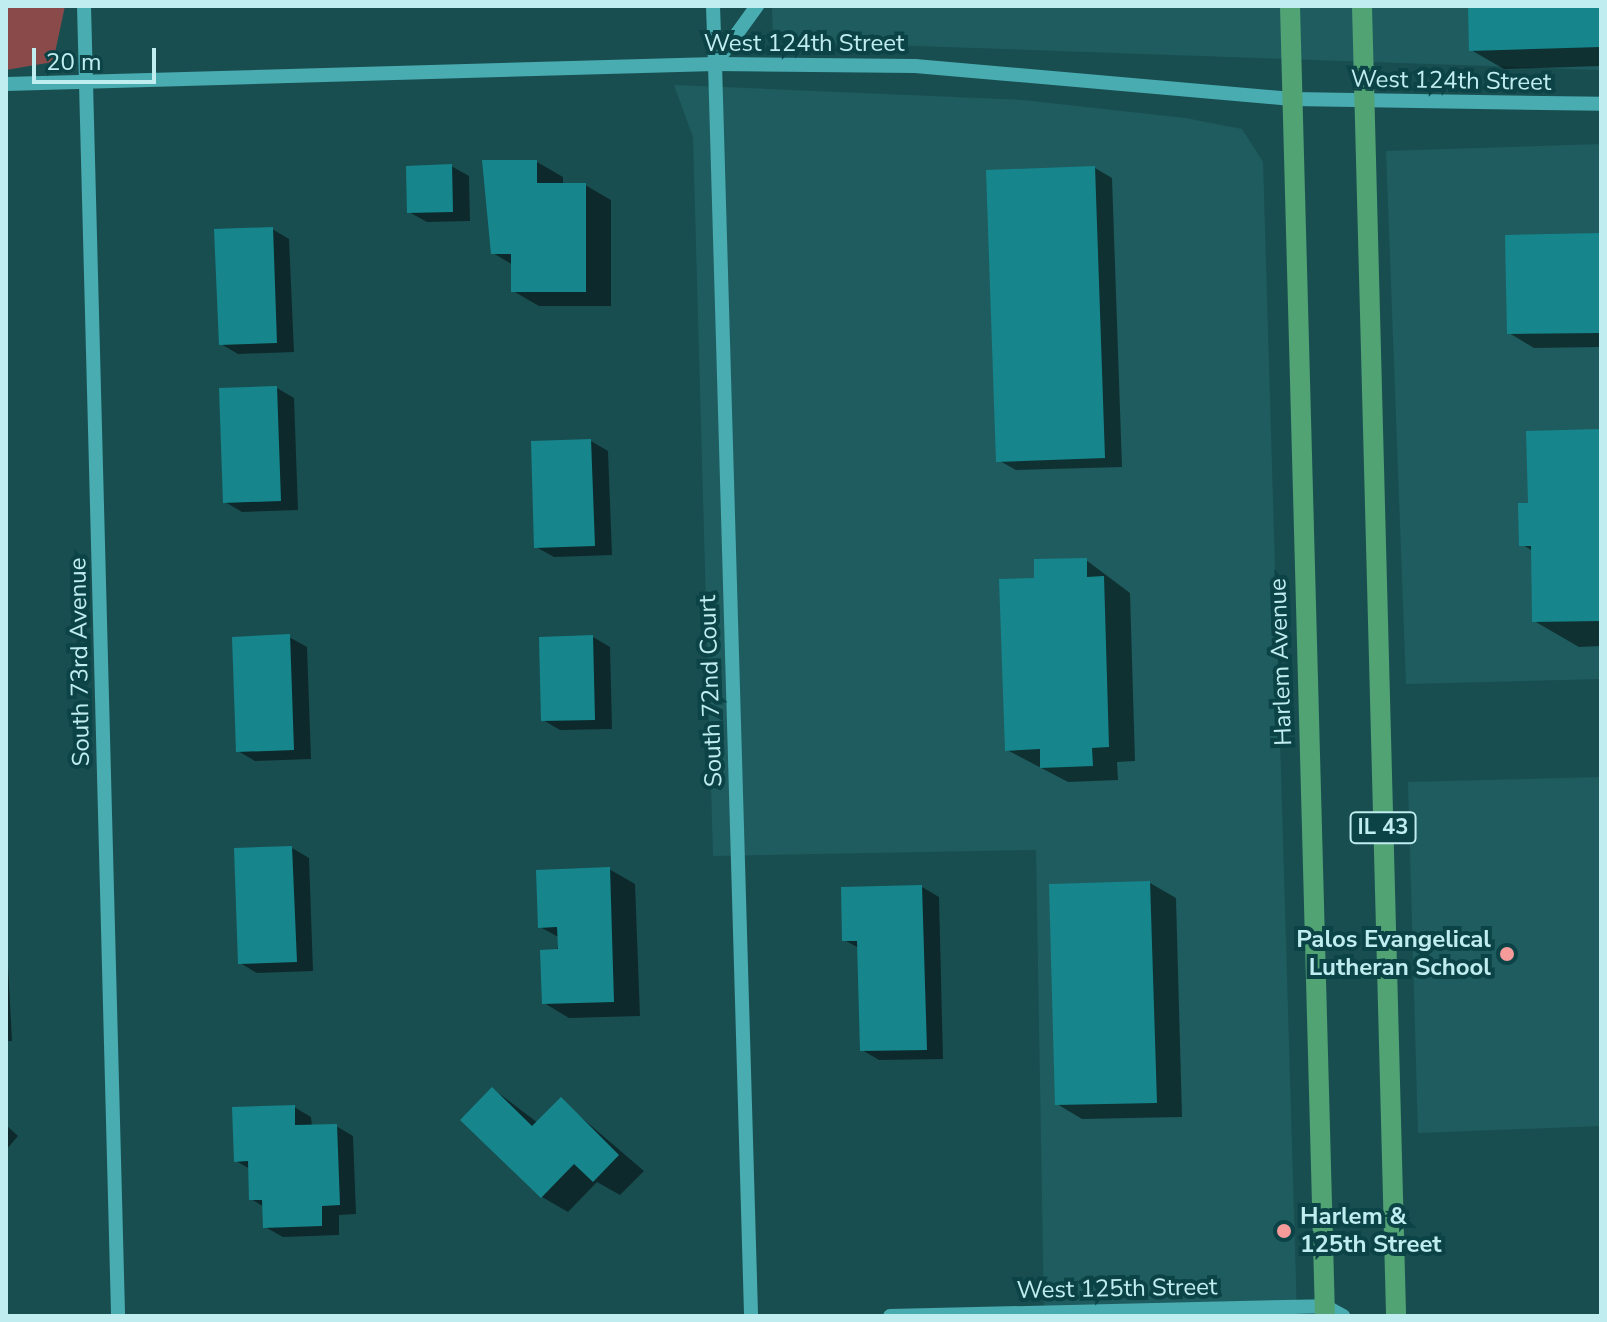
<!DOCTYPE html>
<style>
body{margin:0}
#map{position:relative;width:1607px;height:1322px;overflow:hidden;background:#194e51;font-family:"Nunito Sans",sans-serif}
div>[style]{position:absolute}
.built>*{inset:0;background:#1f5c5f}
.green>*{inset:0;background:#8a4a4a}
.shadow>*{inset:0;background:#0007}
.building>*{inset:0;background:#16868c}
.minor>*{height:14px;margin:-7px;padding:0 7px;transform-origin:7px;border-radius:7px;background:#49acb1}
.major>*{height:20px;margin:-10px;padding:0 10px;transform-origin:10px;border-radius:10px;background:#52a374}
.dots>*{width:22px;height:22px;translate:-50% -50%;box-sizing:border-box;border:4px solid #0b4346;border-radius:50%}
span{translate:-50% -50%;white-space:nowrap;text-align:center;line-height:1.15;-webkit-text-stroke:8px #0b4346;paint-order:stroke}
.shield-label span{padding:2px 6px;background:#0b4346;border:2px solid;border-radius:6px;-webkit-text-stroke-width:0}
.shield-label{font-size:22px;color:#c0edef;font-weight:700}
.street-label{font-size:24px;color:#c0edef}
.poi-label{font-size:24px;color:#c0edef;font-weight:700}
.right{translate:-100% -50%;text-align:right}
.left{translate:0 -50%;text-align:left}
.frame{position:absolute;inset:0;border:8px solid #c0edef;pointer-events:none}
.scale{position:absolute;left:32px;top:48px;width:124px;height:36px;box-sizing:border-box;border:4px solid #c0edef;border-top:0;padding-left:10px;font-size:24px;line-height:28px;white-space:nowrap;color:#c0edef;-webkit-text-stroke:6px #0b4346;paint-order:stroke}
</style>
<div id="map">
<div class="built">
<i style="clip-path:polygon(772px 6px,1601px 6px,1601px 70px,773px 41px)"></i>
<i style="clip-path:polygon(674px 85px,1023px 100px,1185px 118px,1242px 129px,1263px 162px,1297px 1316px,1044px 1316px,1036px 850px,713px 856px,693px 137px)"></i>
<i style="clip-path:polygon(1601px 144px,1601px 679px,1406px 684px,1386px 151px)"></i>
<i style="clip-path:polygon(1601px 777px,1601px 1126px,1418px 1133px,1408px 782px)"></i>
</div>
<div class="green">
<i style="clip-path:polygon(6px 6px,65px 6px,53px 62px,6px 70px)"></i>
</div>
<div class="shadow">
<i style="clip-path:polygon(1470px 6px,1601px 6px,1601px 66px,1504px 69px,1471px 50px)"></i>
<i style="clip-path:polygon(537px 162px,563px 177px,563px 185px,585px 185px,611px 200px,611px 306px,539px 306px,513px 291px,513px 265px,493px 253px)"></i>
<i style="clip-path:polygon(451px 166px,469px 176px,470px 221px,427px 222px,409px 212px)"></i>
<i style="clip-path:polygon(1095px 168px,1112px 178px,1122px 467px,1016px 470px,998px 460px)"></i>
<i style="clip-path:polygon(272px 229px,289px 239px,294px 352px,238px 354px,221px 344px)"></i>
<i style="clip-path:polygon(1601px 235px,1601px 347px,1534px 348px,1509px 333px)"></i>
<i style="clip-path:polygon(277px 388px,294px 398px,298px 510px,242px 512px,225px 502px)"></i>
<i style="clip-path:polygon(1601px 431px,1601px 646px,1579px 647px,1534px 621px,1533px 551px,1521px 544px)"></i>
<i style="clip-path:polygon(591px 441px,608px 451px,612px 555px,554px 557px,536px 547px)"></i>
<i style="clip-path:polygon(1086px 560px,1130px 593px,1135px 761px,1117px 762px,1118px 780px,1068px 782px,1007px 750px,1036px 580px)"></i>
<i style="clip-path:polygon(289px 637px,307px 647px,311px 759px,255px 761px,238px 751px)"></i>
<i style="clip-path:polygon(593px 637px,610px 647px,612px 729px,560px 730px,543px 720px)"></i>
<i style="clip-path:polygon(292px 848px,309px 858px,313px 971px,257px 973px,240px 963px)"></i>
<i style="clip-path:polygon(609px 869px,635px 884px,640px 1016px,569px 1018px,544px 1003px,560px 938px,540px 927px)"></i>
<i style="clip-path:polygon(1150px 883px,1176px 898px,1182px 1117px,1082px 1119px,1057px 1104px)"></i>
<i style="clip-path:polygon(922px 887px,939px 897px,943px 1059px,879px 1060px,862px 1050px,859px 948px,844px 940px)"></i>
<i style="clip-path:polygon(6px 928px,12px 1041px,6px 1041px)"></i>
<i style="clip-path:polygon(493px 1089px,538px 1123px,561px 1100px,644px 1171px,620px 1195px,597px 1182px,568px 1212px,542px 1197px)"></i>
<i style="clip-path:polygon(294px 1107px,311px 1117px,312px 1127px,336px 1126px,353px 1136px,356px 1214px,339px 1215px,339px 1235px,283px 1237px,265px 1227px,264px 1207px,251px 1199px,250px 1169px,236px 1161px)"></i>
<i style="clip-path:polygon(6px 1125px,18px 1136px,6px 1150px)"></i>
</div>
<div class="building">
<i style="clip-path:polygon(1468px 6px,1601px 6px,1601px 47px,1469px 51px)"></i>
<i style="clip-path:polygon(482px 160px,537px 160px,537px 183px,586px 183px,586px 292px,511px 292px,511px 254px,491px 254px)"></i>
<i style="clip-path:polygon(452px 164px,453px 212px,407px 213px,406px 166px)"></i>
<i style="clip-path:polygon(1095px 166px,1105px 458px,996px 462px,986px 170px)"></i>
<i style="clip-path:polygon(273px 227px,277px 343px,219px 345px,214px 229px)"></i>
<i style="clip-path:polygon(1601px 233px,1601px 333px,1507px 334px,1505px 235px)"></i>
<i style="clip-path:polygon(277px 386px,281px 501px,223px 503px,219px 388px)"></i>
<i style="clip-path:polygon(1601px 429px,1601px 621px,1532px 622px,1531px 546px,1519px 546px,1518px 503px,1528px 503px,1526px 431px)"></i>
<i style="clip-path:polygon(591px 439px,595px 546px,534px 548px,531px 441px)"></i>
<i style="clip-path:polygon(1087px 558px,1087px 577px,1104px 576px,1109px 747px,1092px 748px,1093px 766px,1040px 768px,1040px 749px,1005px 751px,999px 579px,1034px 578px,1034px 559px)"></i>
<i style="clip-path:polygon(290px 634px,294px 750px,236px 752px,232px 637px)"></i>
<i style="clip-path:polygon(593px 635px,595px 720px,541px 721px,539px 637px)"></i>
<i style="clip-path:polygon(292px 846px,297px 962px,238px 964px,234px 848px)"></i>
<i style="clip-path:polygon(610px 867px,614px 1002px,542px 1004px,540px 950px,558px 949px,557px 927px,538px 928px,536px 870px)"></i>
<i style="clip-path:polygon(1150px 881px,1157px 1103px,1055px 1105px,1049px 884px)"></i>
<i style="clip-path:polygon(922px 885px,927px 1050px,860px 1051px,857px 941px,842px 941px,841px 887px)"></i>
<i style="clip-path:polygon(492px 1087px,532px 1126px,561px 1097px,619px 1155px,593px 1182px,574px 1164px,541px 1198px,460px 1120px)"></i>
<i style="clip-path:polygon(295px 1105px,295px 1125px,337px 1124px,340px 1205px,322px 1206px,322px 1226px,263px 1228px,262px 1200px,249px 1200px,248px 1161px,234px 1162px,232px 1107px)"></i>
</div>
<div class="minor">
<i style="left:84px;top:6px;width:1310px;rotate:88.51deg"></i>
<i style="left:713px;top:6px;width:58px;rotate:88deg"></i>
<i style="left:715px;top:64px;width:72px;rotate:-54.1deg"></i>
<i style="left:715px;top:64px;width:1253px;rotate:88.35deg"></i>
<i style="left:6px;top:84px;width:709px;rotate:-1.62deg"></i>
<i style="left:715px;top:64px;width:200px;rotate:0.6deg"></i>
<i style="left:915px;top:66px;width:378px;rotate:5deg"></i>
<i style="left:1292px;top:99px;width:309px;rotate:0.9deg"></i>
<i style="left:890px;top:1316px;width:435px;rotate:-1.3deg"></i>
<i style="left:1325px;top:1306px;width:21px;rotate:29deg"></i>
</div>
<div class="major">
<i style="left:1290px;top:6px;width:1310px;rotate:88.47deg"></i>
<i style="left:1362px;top:6px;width:1310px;rotate:88.51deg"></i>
</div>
<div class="dots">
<i style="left:1507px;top:954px;background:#f59b9a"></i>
<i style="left:1284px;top:1231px;background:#f59b9a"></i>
</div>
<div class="shield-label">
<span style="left:1383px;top:828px">IL 43</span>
</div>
<div class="street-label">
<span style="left:804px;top:44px">West 124th Street</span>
<span style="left:1451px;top:81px;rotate:1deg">West 124th Street</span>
<span style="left:80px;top:662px;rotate:-91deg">South 73rd Avenue</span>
<span style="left:1281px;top:662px;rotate:-92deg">Harlem Avenue</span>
<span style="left:711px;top:691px;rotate:-92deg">South 72nd Court</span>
<span style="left:1117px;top:1289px;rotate:-1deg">West 125th Street</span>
</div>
<div class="poi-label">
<span class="right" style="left:1491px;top:954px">Palos Evangelical<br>Lutheran School</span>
<span class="left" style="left:1300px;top:1231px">Harlem &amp;<br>125th Street</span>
</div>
<div class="frame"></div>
<div class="scale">20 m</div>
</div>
